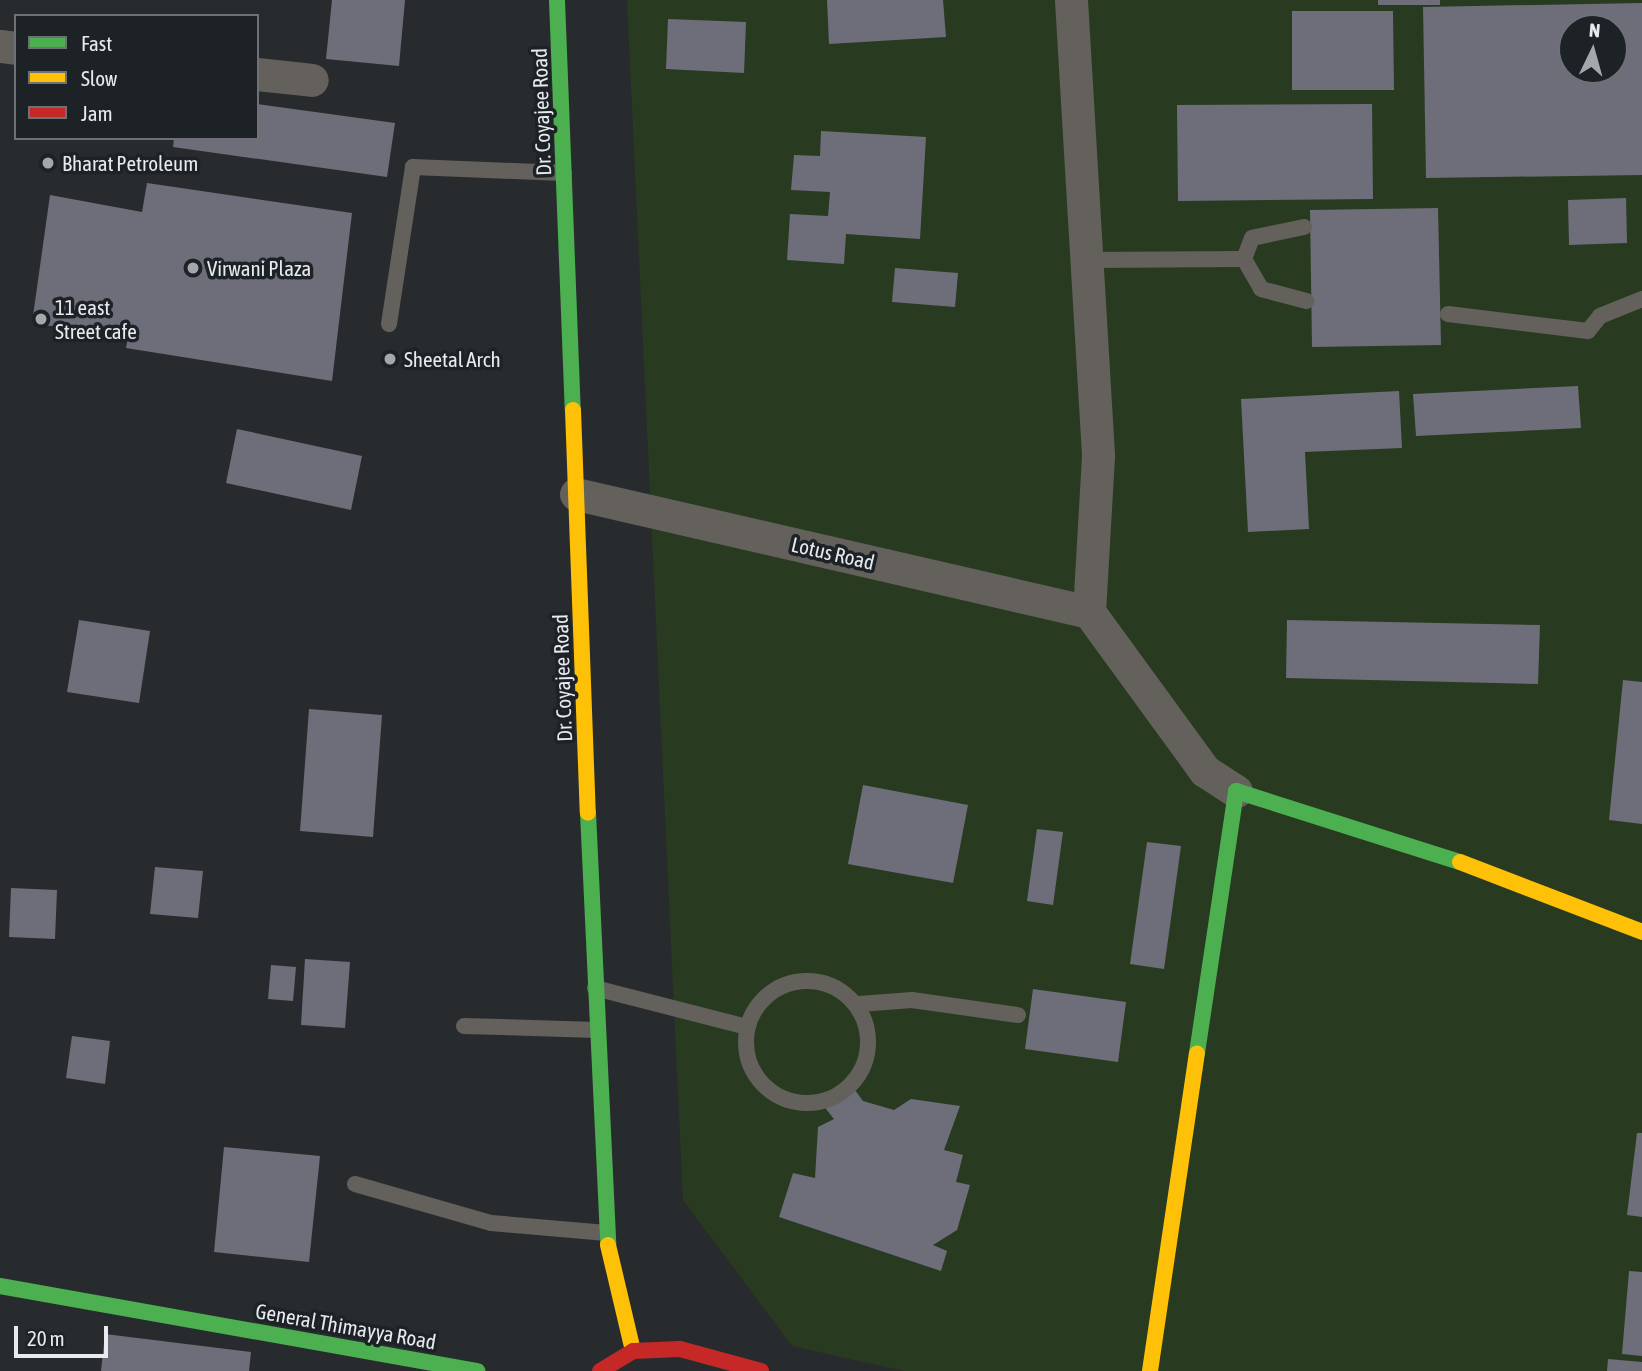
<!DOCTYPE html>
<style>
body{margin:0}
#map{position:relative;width:1642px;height:1371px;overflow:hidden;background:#282b2e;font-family:"Asap Condensed",sans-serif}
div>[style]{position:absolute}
.green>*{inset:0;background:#283b20}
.building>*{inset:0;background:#6d6e7a}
.lane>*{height:16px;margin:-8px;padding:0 8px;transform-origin:8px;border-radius:8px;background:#64615c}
.lane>.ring{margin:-8px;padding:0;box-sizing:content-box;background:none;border:16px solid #64615c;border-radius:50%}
.street>*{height:33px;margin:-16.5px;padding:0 16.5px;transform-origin:16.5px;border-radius:16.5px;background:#64615c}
.fast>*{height:16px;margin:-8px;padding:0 8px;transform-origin:8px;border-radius:8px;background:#4caf50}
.slow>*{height:16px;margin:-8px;padding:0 8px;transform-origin:8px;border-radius:8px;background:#ffc107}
.jam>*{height:16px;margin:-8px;padding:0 8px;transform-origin:8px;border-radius:8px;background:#c62828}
.dots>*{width:19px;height:19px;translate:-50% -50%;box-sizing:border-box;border:4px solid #1d2226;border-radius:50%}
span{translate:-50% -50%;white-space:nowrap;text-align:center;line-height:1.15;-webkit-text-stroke:7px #1d2226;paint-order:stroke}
.street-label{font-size:21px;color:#e7eaee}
.poi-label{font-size:21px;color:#e7eaee}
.left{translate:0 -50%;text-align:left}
.legend{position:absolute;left:14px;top:14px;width:245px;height:126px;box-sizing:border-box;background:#1d2226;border:2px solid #6e7276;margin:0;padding:9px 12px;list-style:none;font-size:21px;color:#e7eaee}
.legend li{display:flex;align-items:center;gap:14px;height:35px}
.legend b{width:35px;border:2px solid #6e7276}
.north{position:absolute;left:1558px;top:14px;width:70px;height:70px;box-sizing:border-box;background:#1d2226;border:2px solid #6e7276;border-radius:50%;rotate:5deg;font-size:19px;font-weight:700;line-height:28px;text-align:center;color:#e7eaee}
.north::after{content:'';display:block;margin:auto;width:24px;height:32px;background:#a4a7ab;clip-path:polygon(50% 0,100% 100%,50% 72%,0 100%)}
.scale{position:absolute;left:14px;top:1326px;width:94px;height:32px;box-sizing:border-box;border:4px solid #e7eaee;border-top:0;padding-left:9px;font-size:21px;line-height:24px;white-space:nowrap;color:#e7eaee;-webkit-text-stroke:5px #1d2226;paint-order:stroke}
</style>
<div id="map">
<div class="green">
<i style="clip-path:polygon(evenodd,627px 0,1642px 0,1642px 1371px,904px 1371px,792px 1346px,683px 1200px,627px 0,1572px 28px,1614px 28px,1614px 70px,1572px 70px,1572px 28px)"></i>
</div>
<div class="building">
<i style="clip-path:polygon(332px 0,405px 0,399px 66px,326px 59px)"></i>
<i style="clip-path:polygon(827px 0,943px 0,946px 37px,829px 44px)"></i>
<i style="clip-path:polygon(1378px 0,1440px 0,1440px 5px,1378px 5px)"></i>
<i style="clip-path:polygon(evenodd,1642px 3px,1642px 175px,1426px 178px,1423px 7px,1642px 3px,1572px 28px,1614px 28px,1614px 70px,1572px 70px,1572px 28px)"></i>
<i style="clip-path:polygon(1292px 11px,1393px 11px,1394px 90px,1292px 90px)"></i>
<i style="clip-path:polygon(668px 19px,746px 22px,744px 73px,666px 69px)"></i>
<i style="clip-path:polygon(257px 104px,395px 123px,387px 177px,173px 147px,174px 138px,257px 138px)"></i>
<i style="clip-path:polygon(1372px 104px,1373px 199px,1178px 201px,1177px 105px)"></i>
<i style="clip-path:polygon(821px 131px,926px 137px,920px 239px,846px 234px,844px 264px,787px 260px,790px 214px,828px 216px,830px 192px,791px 190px,794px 155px,820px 156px)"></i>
<i style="clip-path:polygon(147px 183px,352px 213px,332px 381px,126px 348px,128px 338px,32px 323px,50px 195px,142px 212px)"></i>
<i style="clip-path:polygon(1626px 198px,1627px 243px,1569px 245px,1568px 200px)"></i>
<i style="clip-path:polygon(1438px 208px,1441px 345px,1312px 347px,1310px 210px)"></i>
<i style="clip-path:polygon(895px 268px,958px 273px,955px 307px,892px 302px)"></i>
<i style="clip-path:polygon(1578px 386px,1581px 428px,1416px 436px,1413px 394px)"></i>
<i style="clip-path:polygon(1399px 391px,1402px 448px,1305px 452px,1309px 529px,1248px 532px,1241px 399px)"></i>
<i style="clip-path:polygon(237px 429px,362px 456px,351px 510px,226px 483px)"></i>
<i style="clip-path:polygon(79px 620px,150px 631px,139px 703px,67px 692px)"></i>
<i style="clip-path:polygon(1287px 620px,1540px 625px,1538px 684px,1286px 678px)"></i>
<i style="clip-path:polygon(1623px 680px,1642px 682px,1642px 824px,1609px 820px)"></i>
<i style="clip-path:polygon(309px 709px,382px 715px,373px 837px,300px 831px)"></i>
<i style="clip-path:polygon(863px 785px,968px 805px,953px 883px,848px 864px)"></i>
<i style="clip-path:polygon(1037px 829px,1063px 832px,1053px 905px,1027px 901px)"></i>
<i style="clip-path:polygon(1147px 842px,1181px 846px,1164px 969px,1130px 964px)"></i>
<i style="clip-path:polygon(155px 867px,203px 871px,198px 918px,150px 914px)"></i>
<i style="clip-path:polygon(11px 888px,57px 890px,55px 939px,9px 937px)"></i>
<i style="clip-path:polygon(305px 959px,350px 962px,345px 1028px,301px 1025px)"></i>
<i style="clip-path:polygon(271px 965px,296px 967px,293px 1001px,268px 999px)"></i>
<i style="clip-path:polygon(1033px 989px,1126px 1002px,1118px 1062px,1025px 1049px)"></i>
<i style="clip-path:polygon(72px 1036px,110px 1041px,105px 1084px,66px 1078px)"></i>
<i style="clip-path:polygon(852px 1086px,863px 1101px,894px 1110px,911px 1099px,960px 1106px,944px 1150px,963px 1155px,956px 1182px,970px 1185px,957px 1230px,933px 1245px,947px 1251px,941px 1271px,779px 1217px,793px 1173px,815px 1178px,818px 1127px,834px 1119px,822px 1104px)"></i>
<i style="clip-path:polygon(1637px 1133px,1642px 1133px,1642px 1217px,1627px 1215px)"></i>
<i style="clip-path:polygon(224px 1147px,320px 1156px,309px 1262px,214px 1252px)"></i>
<i style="clip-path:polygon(1629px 1271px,1642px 1272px,1642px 1356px,1622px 1354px)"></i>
<i style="clip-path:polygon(105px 1334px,251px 1352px,249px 1371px,101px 1371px)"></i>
<i style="clip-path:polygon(1608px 1359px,1642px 1362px,1642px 1371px,1607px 1371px)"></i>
</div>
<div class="lane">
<i style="left:1304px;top:227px;width:53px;rotate:168.1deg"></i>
<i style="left:1252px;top:238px;width:22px;rotate:111deg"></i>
<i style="left:1244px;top:259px;width:34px;rotate:60deg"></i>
<i style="left:1261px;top:289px;width:47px;rotate:14.9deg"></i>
<i style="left:1087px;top:260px;width:157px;rotate:-0.4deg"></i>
<i style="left:1448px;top:314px;width:141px;rotate:6.9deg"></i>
<i style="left:1588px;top:331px;width:19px;rotate:-51deg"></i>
<i style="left:1600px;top:316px;width:45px;rotate:-22deg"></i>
<i style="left:389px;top:324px;width:159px;rotate:-81.3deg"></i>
<i style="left:413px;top:167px;width:151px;rotate:2.3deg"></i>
<i class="ring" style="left:746px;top:981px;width:106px;height:106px"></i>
<i style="left:595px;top:988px;width:157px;rotate:14.4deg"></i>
<i style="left:859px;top:1004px;width:53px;rotate:-4.3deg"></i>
<i style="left:912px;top:1000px;width:107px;rotate:8.1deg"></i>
<i style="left:464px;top:1026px;width:133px;rotate:1.7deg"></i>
<i style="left:355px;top:1184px;width:141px;rotate:16deg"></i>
<i style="left:491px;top:1223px;width:116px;rotate:4.9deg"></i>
</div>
<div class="street">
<i style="left:1071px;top:0;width:457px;rotate:86.6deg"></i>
<i style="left:1098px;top:456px;width:156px;rotate:93.3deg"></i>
<i style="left:1089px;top:612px;width:197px;rotate:53.9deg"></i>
<i style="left:1205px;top:771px;width:37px;rotate:33deg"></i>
<i style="left:0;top:46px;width:16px;rotate:7deg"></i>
<i style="left:257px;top:74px;width:55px;rotate:6.2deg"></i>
<i style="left:576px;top:494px;width:526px;rotate:12.95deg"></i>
</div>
<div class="fast">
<i style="left:557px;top:0;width:410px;rotate:87.8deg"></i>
<i style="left:588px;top:813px;width:432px;rotate:87.3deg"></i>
<i style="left:1197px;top:1053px;width:265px;rotate:-81.5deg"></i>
<i style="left:1236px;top:791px;width:235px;rotate:17.6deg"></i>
<i style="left:0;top:1286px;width:485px;rotate:10.1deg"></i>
</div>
<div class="slow">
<i style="left:573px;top:410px;width:403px;rotate:87.9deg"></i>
<i style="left:1460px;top:862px;width:195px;rotate:21deg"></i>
<i style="left:608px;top:1245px;width:109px;rotate:76.7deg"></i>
<i style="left:1150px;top:1371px;width:321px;rotate:-81.6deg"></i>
</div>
<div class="jam">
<i style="left:600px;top:1371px;width:39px;rotate:-31deg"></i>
<i style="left:633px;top:1351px;width:47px;rotate:-2.4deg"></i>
<i style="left:680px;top:1349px;width:84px;rotate:15.2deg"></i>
</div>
<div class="dots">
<i style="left:48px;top:163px;background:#a4a7ab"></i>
<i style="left:193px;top:268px;background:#a4a7ab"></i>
<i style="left:41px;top:319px;background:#a4a7ab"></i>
<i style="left:390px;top:359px;background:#a4a7ab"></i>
</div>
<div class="street-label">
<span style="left:541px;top:112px;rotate:-92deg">Dr. Coyajee Road</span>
<span style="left:833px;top:553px;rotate:13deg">Lotus Road</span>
<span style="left:562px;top:678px;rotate:-92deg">Dr. Coyajee Road</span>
<span style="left:346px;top:1326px;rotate:10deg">General Thimayya Road</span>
</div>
<div class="poi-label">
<span class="left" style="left:62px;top:163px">Bharat Petroleum</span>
<span class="left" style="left:207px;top:268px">Virwani Plaza</span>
<span class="left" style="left:55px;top:319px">11 east<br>Street cafe</span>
<span class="left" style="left:404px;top:359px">Sheetal Arch</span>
</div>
<ul class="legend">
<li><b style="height:9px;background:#4caf50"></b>Fast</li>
<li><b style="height:9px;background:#ffc107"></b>Slow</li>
<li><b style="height:9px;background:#c62828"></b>Jam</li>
</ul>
<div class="north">N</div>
<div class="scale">20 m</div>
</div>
